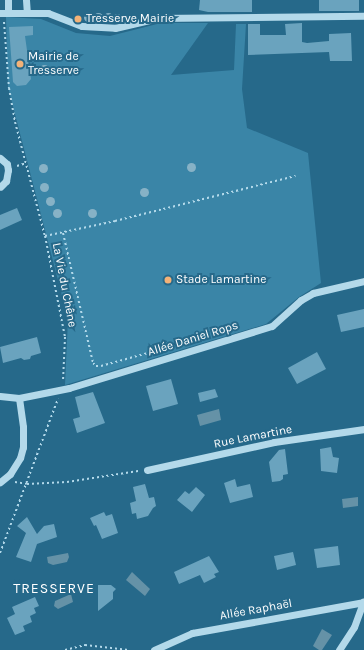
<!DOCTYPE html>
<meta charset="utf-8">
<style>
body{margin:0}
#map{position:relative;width:364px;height:650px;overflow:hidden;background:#26698a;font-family:Karla,sans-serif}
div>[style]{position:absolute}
.green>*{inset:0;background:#3a85a7}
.water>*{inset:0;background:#6592a7}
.building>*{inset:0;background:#6aa3be}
.path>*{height:2px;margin-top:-1px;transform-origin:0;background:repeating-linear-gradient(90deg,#b3d9ea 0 2px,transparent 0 5px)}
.minor>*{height:7px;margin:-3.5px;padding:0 3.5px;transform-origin:3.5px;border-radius:3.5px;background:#b3d9ea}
.trees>*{width:9px;height:9px;margin:-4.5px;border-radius:50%;background:#87b2c6}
.dots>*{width:11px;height:11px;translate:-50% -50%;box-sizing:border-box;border:2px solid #26698a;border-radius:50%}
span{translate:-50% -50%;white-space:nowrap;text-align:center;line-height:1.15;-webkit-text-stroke:4px #26698a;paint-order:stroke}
.poi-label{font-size:12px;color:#fff}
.left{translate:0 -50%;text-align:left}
.street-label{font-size:12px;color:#fff}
.quarter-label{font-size:14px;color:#fff;letter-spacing:1px}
</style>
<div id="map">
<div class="green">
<i style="clip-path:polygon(6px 17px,41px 19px,76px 33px,110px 36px,161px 23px,208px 23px,171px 75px,234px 70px,236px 24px,246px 24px,242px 89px,247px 128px,308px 153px,321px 283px,299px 297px,266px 324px,65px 385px,68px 319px,8px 87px)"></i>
</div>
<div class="water">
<i style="clip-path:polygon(219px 409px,221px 420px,200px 426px,197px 415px)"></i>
<i style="clip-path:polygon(358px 497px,358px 506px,343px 508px,342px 499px)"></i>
<i style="clip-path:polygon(68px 553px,69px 557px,67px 562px,53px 565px,48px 563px,47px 557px)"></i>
<i style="clip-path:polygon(132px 572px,150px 589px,145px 596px,126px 580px)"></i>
<i style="clip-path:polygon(71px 594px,73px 602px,58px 609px,54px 606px,55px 601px)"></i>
<i style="clip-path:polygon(322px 629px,332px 635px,322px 650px,319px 650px,313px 646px)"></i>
</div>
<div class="building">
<i style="clip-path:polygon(200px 0,252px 0,252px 12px,208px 12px,199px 10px)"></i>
<i style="clip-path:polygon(319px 0,359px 0,359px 11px,319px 11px)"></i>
<i style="clip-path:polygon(302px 23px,302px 42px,307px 43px,329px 41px,329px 34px,351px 33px,352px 61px,330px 61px,329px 52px,248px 55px,248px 24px,260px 24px,260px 35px,286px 35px,285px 24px)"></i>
<i style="clip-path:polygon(33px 26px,33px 35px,25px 36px,31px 79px,26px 85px,17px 86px,13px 82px,9px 27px)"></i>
<i style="clip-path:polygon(17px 208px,22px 220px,0 230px,0 215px)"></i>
<i style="clip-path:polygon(364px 309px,364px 327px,341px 332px,337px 315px)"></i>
<i style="clip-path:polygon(37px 337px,41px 353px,31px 356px,30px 359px,24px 360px,21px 358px,3px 363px,0 347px)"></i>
<i style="clip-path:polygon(317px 352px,326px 369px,297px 384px,288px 368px)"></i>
<i style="clip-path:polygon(171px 379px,178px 404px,153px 411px,146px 386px)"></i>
<i style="clip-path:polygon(215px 389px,218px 397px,200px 402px,198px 393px)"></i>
<i style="clip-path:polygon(93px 392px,105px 423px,77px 433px,73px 419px,80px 417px,75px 397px)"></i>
<i style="clip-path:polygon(331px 447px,333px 457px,339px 458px,337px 473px,321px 471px,320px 449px)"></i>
<i style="clip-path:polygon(285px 449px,288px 474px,283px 475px,283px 479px,280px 481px,272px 482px,269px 462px,279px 450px)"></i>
<i style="clip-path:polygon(235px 479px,237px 487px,250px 484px,253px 497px,230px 503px,224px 483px)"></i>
<i style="clip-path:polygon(145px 484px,149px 498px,154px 497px,156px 506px,153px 508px,148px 516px,137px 519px,136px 513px,132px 514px,130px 503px,136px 501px,133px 487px)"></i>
<i style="clip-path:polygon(196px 487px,205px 495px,192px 512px,177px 500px,185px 491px,189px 494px)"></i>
<i style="clip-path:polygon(104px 512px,106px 516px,112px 514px,118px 533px,102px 539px,96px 525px,94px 526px,90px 518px)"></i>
<i style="clip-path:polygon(27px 517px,37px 534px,44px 526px,54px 524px,57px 537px,37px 544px,31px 562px,16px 557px,26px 533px,17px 526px)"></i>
<i style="clip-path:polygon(338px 546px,340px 565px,317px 568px,314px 549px)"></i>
<i style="clip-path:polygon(293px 552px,296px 565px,277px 570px,274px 556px)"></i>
<i style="clip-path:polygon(209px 556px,219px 572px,214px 574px,216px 577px,204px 583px,200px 575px,179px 584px,174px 572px)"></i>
<i style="clip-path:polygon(98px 585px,111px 585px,116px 589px,113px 592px,113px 599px,98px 611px)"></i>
<i style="clip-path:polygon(35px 597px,39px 606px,34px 608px,36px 613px,30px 616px,32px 622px,23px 626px,25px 631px,15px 635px,7px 618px,15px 614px,12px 607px)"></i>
</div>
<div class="path">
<i style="left:4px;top:22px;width:66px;rotate:85.7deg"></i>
<i style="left:9px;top:88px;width:35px;rotate:80deg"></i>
<i style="left:15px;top:122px;width:118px;rotate:75.3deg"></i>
<i style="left:45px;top:236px;width:103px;rotate:78.8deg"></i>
<i style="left:65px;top:337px;width:44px;rotate:92.6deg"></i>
<i style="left:17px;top:166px;width:9px;rotate:-18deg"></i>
<i style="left:63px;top:233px;width:133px;rotate:77deg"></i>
<i style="left:93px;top:363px;width:4px;rotate:45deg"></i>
<i style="left:96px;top:366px;width:5px"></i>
<i style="left:101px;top:366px;width:56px;rotate:-15.5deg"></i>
<i style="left:45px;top:236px;width:72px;rotate:-12.1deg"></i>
<i style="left:115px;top:221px;width:186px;rotate:-14deg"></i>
<i style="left:15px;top:482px;width:12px;rotate:9deg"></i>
<i style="left:27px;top:484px;width:40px;rotate:-2.9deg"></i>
<i style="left:67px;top:482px;width:72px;rotate:-8.8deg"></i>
<i style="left:0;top:553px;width:165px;rotate:-69.4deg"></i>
<i style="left:65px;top:650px;width:21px;rotate:-14deg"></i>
<i style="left:85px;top:645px;width:44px;rotate:6.5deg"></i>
</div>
<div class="minor">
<i style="left:26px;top:0;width:13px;rotate:86deg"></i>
<i style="left:0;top:13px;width:48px"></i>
<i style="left:48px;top:13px;width:36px;rotate:21deg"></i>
<i style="left:82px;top:26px;width:33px;rotate:3deg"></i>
<i style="left:115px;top:28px;width:44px;rotate:-13.1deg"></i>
<i style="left:158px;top:18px;width:206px;rotate:-0.6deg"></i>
<i style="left:8px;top:13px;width:13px;rotate:-90deg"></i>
<i style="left:0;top:158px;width:9px;rotate:41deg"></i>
<i style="left:7px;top:164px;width:6px;rotate:81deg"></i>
<i style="left:8px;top:170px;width:11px;rotate:100deg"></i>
<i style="left:6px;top:181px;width:8px;rotate:135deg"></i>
<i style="left:0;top:396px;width:19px;rotate:6deg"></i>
<i style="left:19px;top:398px;width:29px;rotate:82deg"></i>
<i style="left:23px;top:427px;width:20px;rotate:90deg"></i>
<i style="left:23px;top:447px;width:11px;rotate:105deg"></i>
<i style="left:20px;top:458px;width:19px;rotate:122deg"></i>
<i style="left:10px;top:474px;width:13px;rotate:141deg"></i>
<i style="left:19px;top:398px;width:51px;rotate:-11.3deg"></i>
<i style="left:69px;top:388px;width:212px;rotate:-17deg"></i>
<i style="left:272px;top:326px;width:39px;rotate:-42deg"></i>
<i style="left:301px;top:300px;width:14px;rotate:-30deg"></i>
<i style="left:313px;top:293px;width:52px;rotate:-13.2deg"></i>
<i style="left:147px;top:470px;width:130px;rotate:-12.4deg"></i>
<i style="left:274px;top:442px;width:91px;rotate:-8.2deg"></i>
<i style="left:154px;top:650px;width:42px;rotate:-24.1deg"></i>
<i style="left:192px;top:633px;width:175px;rotate:-10.2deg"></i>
<i style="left:339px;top:650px;width:27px;rotate:-57deg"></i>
<i style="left:354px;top:627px;width:27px;rotate:-70deg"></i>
</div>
<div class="trees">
<i style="left:88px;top:17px"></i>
<i style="left:98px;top:17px"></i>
<i style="left:108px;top:17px"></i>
<i style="left:117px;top:18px"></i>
<i style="left:44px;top:69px"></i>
<i style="left:191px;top:167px"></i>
<i style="left:43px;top:168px"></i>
<i style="left:44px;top:187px"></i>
<i style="left:144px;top:192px"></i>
<i style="left:50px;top:201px"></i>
<i style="left:57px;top:213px"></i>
<i style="left:92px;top:213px"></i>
</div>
<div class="dots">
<i style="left:78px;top:19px;background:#f3b278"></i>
<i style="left:20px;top:64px;background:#f3b278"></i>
<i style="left:168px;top:280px;background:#f3b278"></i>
</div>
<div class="poi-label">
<span class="left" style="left:86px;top:19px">Tresserve Mairie</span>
<span class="left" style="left:28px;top:64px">Mairie de<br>Tresserve</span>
<span class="left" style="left:176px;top:280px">Stade Lamartine</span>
</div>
<div class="street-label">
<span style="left:64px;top:285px;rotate:79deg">La Vie du Chêne</span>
<span style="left:193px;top:339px;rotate:-17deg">Allée Daniel Rops</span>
<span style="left:253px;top:437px;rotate:-11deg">Rue Lamartine</span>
<span style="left:256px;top:610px;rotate:-10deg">Allée Raphaël</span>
</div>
<div class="quarter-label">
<span style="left:54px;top:589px">TRESSERVE</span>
</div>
</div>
